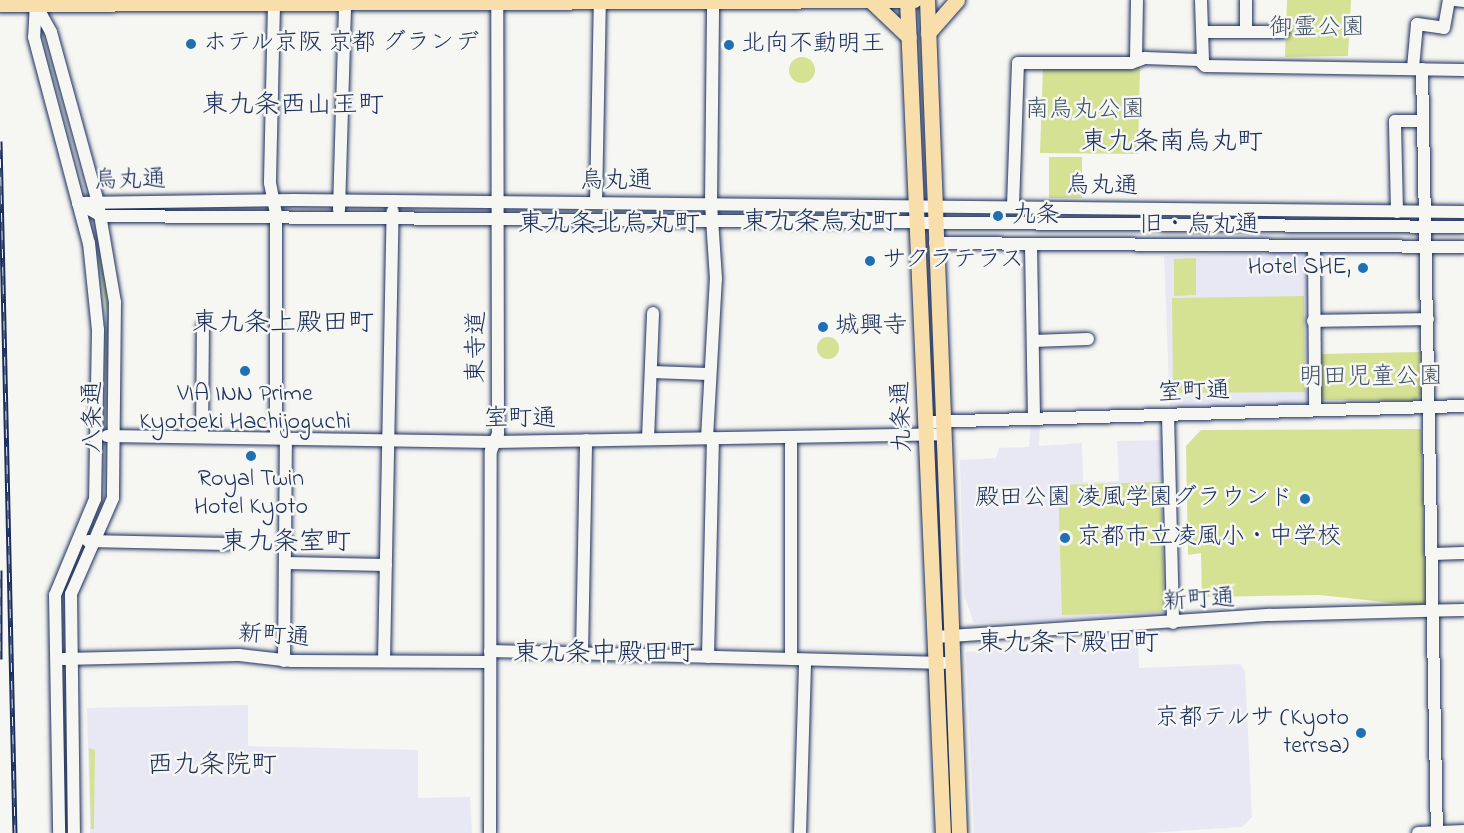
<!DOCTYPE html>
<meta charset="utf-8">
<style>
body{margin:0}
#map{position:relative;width:1464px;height:833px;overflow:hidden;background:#f6f6f2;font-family:"Indie Flower","Klee One",sans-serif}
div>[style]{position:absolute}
.built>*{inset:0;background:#e8e8f5}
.green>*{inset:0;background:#d5e193}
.round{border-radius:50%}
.roads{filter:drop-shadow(0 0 2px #1b2f5e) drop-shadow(0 0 2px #1b2f5e)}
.minor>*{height:12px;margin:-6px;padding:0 6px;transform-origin:6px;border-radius:6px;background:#f6f6f2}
.major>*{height:15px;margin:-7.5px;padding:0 7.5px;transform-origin:7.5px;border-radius:7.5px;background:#f8deab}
.rail>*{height:5px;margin-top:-2.5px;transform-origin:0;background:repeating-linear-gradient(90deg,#f6f6f2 0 9px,#1b2f5e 0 18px);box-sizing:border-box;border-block:2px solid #1b2f5e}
.dots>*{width:16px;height:16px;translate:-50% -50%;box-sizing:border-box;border:3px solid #f6f6f2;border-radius:50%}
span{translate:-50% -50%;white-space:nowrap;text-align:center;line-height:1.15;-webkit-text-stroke:5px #f6f6f2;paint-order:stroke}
.park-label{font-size:24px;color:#405369}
.poi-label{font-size:24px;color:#1b2f5e}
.left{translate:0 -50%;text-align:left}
.right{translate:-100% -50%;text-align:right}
.street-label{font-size:24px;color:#1b2f5e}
.neighbourhood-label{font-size:26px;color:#1b2f5e}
</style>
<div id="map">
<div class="built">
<i style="clip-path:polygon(1306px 251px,1307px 404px,1170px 408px,1164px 256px)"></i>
<i style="clip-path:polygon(1031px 424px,1040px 424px,1039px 446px,1082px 443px,1083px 482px,1119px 481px,1117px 441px,1166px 440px,1168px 610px,1162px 616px,974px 623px,964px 595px,960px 460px,996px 458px,999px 448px,1029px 447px)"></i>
<i style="clip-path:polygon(1138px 639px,1139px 668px,1240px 664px,1245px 671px,1252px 817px,1242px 827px,1146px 833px,974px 833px,966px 652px)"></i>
<i style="clip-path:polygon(248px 705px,248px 746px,418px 750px,418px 798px,470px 797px,472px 833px,90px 833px,87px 708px)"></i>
</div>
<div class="green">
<i style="clip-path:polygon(1287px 0,1351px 0,1348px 56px,1285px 57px)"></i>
<i class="round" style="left:789px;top:57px;width:26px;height:26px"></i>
<i style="clip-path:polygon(1140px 66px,1138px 154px,1040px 153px,1043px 68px)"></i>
<i style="clip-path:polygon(1049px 157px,1082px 157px,1082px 198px,1049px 198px)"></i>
<i style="clip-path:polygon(97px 245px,106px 283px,109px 315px,105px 414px,107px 314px)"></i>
<i style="clip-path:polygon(1196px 258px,1196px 295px,1174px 296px,1174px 259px)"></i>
<i style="clip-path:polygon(1304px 296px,1305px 392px,1173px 393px,1172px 298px)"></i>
<i class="round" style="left:817px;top:337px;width:22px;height:22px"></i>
<i style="clip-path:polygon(1421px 352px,1422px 394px,1415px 401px,1320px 400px,1319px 354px)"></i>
<i style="clip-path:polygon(1421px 429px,1426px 601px,1421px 606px,1320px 595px,1202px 597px,1201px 553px,1188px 555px,1186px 446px,1201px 430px)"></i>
<i style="clip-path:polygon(1161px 482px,1164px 612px,1062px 615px,1058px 485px)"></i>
<i style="clip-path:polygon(63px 723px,66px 723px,68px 833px,65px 833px)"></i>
<i style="clip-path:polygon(89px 748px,95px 750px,94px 829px,91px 829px)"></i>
</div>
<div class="roads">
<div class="minor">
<i style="left:1201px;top:0;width:61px;rotate:88.1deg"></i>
<i style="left:1455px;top:0;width:9px;rotate:6deg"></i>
<i style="left:36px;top:2px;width:35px;rotate:93deg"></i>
<i style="left:34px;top:37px;width:213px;rotate:75.1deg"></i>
<i style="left:89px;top:243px;width:87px;rotate:84.1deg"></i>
<i style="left:98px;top:330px;width:169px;rotate:91deg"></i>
<i style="left:95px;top:499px;width:104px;rotate:112.6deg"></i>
<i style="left:55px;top:595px;width:238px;rotate:89deg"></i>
<i style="left:274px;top:4px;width:179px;rotate:91.3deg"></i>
<i style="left:270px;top:183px;width:32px;rotate:79deg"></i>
<i style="left:276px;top:214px;width:223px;rotate:90deg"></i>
<i style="left:36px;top:5px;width:31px;rotate:61deg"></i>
<i style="left:51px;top:32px;width:177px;rotate:74.6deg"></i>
<i style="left:98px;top:203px;width:100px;rotate:80.3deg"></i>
<i style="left:115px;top:302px;width:196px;rotate:90.6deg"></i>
<i style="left:113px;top:498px;width:105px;rotate:113.6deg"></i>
<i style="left:71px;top:594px;width:239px;rotate:89.3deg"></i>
<i style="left:1204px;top:32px;width:79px"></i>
<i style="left:1246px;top:32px;width:32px;rotate:-90deg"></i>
<i style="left:1136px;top:58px;width:58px;rotate:-89deg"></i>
<i style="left:1413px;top:68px;width:44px;rotate:-84.8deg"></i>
<i style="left:1417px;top:24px;width:27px;rotate:8deg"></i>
<i style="left:1444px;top:28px;width:28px;rotate:-80deg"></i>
<i style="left:1422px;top:69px;width:764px;rotate:88.88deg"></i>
<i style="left:78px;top:203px;width:26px;rotate:29deg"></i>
<i style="left:101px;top:216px;width:1363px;rotate:0.46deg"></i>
<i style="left:78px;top:203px;width:216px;rotate:-0.8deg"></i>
<i style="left:294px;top:200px;width:1170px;rotate:0.59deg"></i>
<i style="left:596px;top:203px;width:200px;rotate:-88.9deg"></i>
<i style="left:1013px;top:206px;width:143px;rotate:-88deg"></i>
<i style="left:1018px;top:63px;width:113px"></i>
<i style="left:1131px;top:63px;width:15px;rotate:-20deg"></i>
<i style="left:1145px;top:58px;width:54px;rotate:2.1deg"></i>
<i style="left:1199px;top:60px;width:8px;rotate:45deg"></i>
<i style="left:1205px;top:66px;width:259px;rotate:0.9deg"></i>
<i style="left:339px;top:210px;width:206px;rotate:-88.3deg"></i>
<i style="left:1397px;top:212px;width:91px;rotate:-91.3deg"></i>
<i style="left:1395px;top:121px;width:28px"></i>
<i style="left:935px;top:243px;width:529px;rotate:0.43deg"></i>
<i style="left:1031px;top:246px;width:171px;rotate:89deg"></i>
<i style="left:1314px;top:247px;width:163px;rotate:89.6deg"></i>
<i style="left:1313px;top:321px;width:115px;rotate:-1deg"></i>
<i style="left:1033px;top:341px;width:55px;rotate:-2.1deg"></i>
<i style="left:651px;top:372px;width:58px;rotate:2deg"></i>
<i style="left:1168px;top:415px;width:208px;rotate:88.6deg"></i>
<i style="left:925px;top:422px;width:539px;rotate:-1.7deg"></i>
<i style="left:107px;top:436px;width:387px;rotate:0.9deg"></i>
<i style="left:494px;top:442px;width:449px;rotate:-1deg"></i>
<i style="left:202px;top:437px;width:111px;rotate:-89.5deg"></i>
<i style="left:707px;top:438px;width:159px;rotate:-86.8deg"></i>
<i style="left:716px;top:279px;width:76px;rotate:-93.8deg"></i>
<i style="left:711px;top:203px;width:201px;rotate:-89.4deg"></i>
<i style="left:648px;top:439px;width:126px;rotate:-87.7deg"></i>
<i style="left:88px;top:541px;width:139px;rotate:1.2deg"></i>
<i style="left:1432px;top:554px;width:32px;rotate:-2deg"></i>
<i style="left:286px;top:563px;width:100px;rotate:1.1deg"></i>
<i style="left:935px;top:637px;width:336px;rotate:-3.8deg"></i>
<i style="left:1270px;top:615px;width:194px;rotate:-1.5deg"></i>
<i style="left:490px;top:651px;width:454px;rotate:1.5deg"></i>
<i style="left:582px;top:653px;width:213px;rotate:-88.9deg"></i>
<i style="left:708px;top:657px;width:219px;rotate:-88.7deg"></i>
<i style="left:63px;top:659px;width:176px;rotate:-1.3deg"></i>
<i style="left:239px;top:655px;width:53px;rotate:6.5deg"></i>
<i style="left:292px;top:661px;width:197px;rotate:0.3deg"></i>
<i style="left:791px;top:659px;width:222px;rotate:-90deg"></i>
<i style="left:284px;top:661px;width:224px;rotate:-89.5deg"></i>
<i style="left:384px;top:661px;width:450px;rotate:-88.9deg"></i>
<i style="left:490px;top:833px;width:382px;rotate:-89.9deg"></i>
<i style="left:491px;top:451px;width:18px;rotate:-68deg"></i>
<i style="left:498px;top:434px;width:430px;rotate:-90.1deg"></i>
<i style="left:800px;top:833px;width:173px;rotate:-88.3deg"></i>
<i style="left:1418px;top:833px;width:46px;rotate:-2.5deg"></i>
</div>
<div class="major">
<i style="left:907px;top:0;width:834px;rotate:87.53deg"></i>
<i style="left:927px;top:0;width:834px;rotate:87.8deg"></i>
<i style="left:871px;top:1px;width:52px;rotate:43.5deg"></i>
<i style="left:0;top:4px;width:914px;rotate:-0.25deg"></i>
<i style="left:928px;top:33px;width:44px;rotate:-48.7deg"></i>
</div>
</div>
<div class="rail">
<i style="left:0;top:141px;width:692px;rotate:88.76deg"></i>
<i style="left:0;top:570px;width:89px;rotate:90deg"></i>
</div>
<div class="dots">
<i style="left:191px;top:44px;background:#1f6fb2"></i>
<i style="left:729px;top:45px;background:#1f6fb2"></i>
<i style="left:998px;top:216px;background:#1f6fb2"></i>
<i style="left:870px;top:261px;background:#1f6fb2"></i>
<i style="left:1363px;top:268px;background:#1f6fb2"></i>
<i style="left:823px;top:327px;background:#1f6fb2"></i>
<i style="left:245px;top:371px;background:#1f6fb2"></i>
<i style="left:251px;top:456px;background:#1f6fb2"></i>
<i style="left:1305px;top:499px;background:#1f6fb2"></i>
<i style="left:1065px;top:538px;background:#1f6fb2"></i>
<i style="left:1361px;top:733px;background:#1f6fb2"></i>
</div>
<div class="park-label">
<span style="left:1317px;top:29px">御霊公園</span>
<span style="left:1085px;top:111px">南烏丸公園</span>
<span style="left:1371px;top:378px">明田児童公園</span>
</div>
<div class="poi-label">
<span class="left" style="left:203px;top:44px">ホテル京阪 京都 グランデ</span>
<span class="left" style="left:741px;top:45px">北向不動明王</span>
<span class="left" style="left:1012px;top:216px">九条</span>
<span class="left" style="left:882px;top:261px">サクラテラス</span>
<span class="right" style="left:1351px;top:268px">Hotel SHE,</span>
<span class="left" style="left:835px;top:327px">城興寺</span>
<span style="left:245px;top:409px">VIA INN Prime<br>Kyotoeki Hachijoguchi</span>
<span style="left:251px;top:494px">Royal Twin<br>Hotel Kyoto</span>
<span class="right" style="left:1293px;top:499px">殿田公園 凌風学園グラウンド</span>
<span class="left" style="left:1077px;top:538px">京都市立凌風小・中学校</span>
<span class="right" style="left:1349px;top:733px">京都テルサ (Kyoto<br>terrsa)</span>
</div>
<div class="street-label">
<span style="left:130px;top:181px;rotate:-1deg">烏丸通</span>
<span style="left:616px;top:182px">烏丸通</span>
<span style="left:1102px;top:187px;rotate:1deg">烏丸通</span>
<span style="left:1199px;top:226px">旧・烏丸通</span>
<span style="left:478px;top:347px;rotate:-90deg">東寺道</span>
<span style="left:1194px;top:393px;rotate:-2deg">室町通</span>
<span style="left:94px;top:417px;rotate:-90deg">八条通</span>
<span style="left:903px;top:417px;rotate:-92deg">九条通</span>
<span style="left:520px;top:420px">室町通</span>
<span style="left:1199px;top:601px;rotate:-3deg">新町通</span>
<span style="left:274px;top:637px;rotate:4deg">新町通</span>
</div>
<div class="neighbourhood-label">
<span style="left:293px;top:107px">東九条西山王町</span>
<span style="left:1172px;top:144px">東九条南烏丸町</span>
<span style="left:820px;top:224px">東九条烏丸町</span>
<span style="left:609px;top:226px">東九条北烏丸町</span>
<span style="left:283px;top:325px">東九条上殿田町</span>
<span style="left:286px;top:544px">東九条室町</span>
<span style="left:1068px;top:645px">東九条下殿田町</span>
<span style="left:604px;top:655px">東九条中殿田町</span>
<span style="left:212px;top:767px">西九条院町</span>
</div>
</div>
